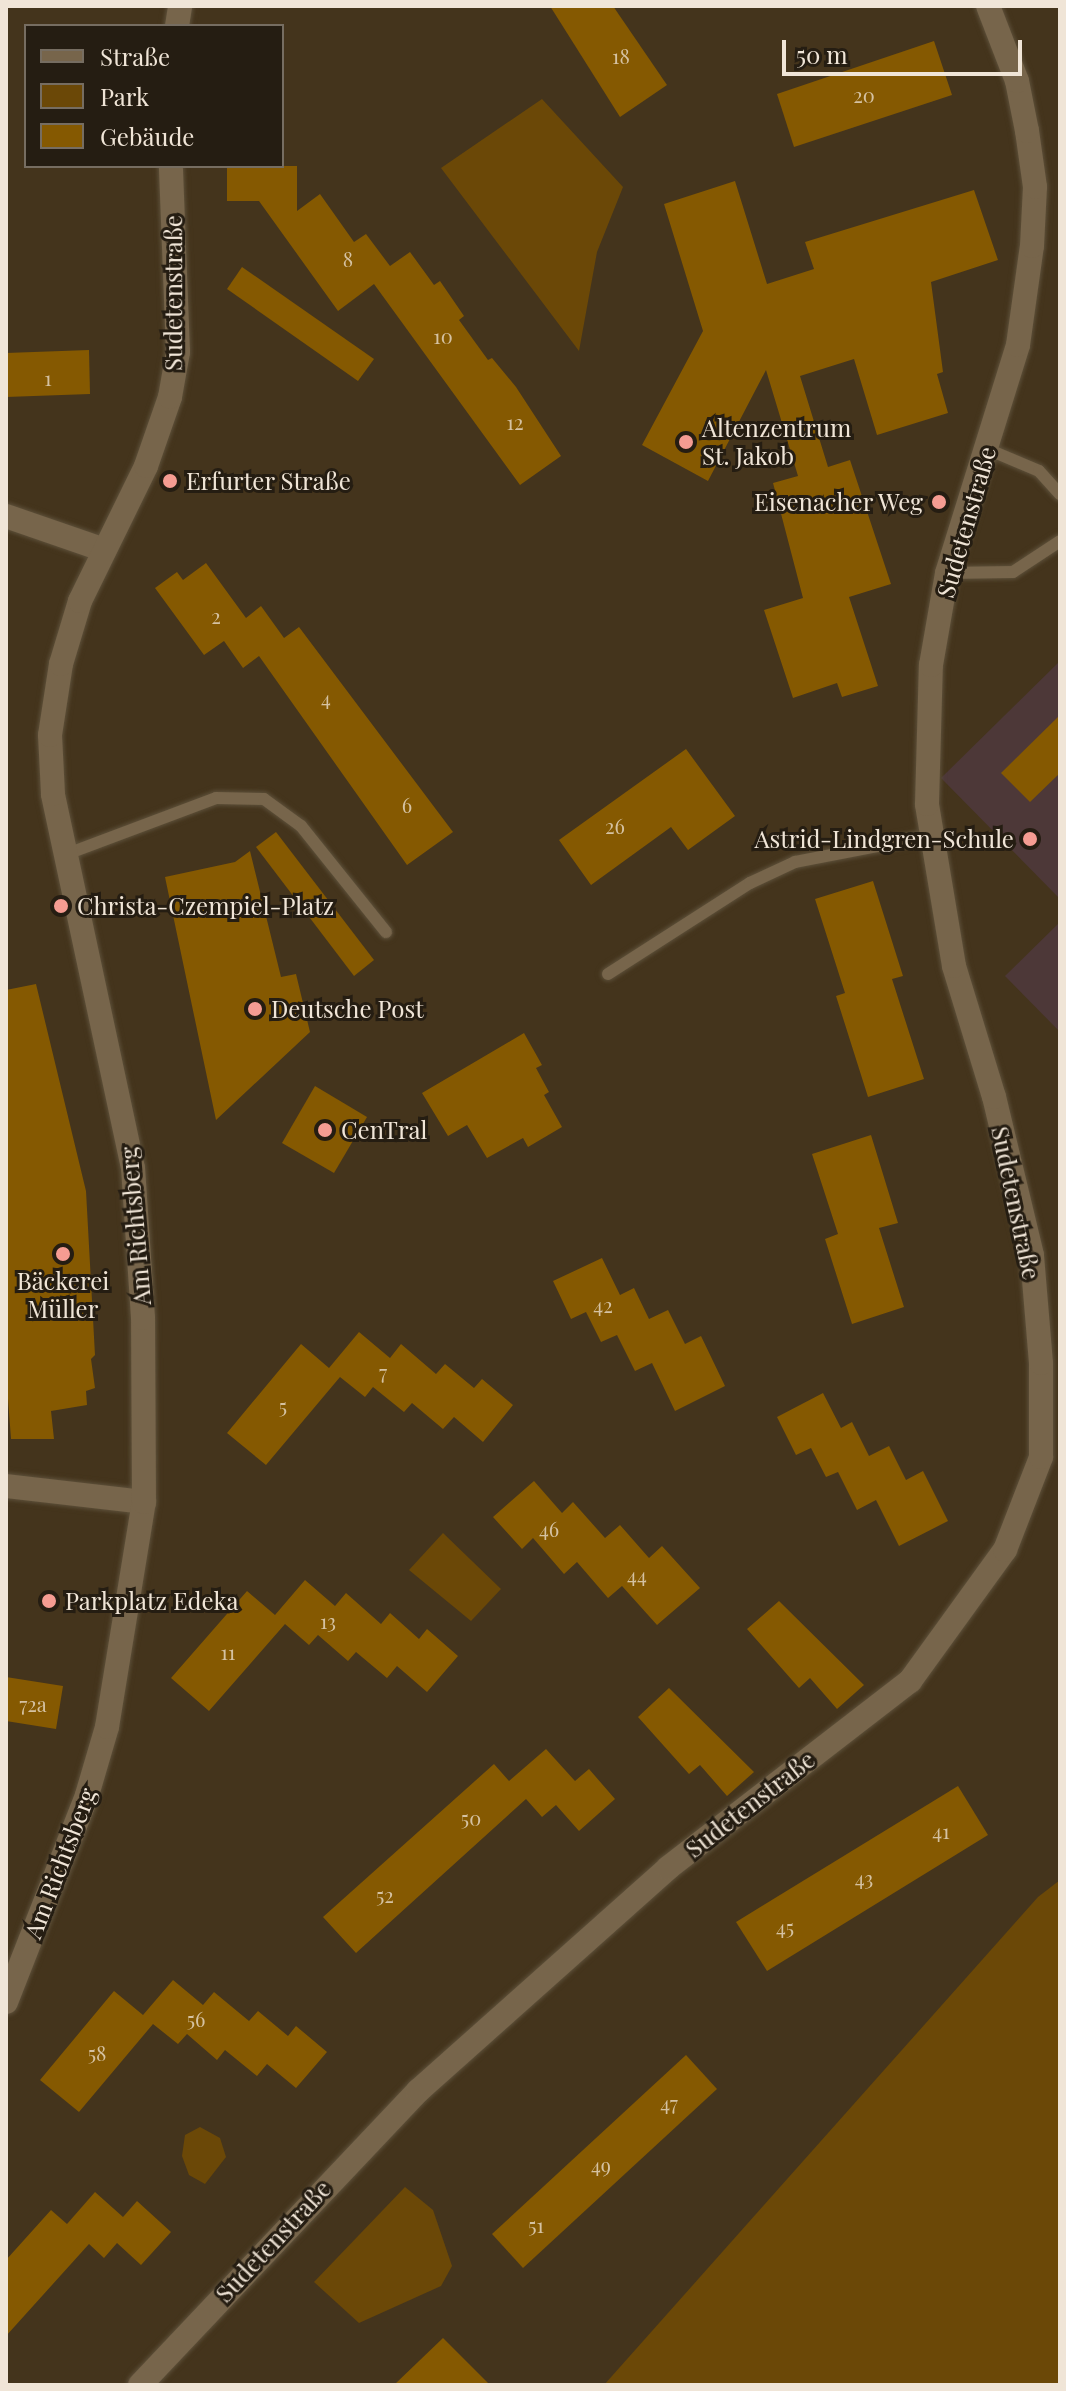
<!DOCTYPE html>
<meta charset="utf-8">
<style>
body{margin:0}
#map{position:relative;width:1066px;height:2391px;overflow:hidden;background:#44341c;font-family:"Playfair Display",serif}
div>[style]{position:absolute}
.education>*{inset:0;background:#4d3838}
.green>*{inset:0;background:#6b4807}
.building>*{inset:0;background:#855901}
.roads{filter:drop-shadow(0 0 2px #5d503a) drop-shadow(0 0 2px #5d503a)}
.lane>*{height:12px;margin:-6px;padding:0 6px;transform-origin:6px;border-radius:6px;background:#77654b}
.street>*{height:24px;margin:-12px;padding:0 12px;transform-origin:12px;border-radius:12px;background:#77654b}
.dots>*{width:22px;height:22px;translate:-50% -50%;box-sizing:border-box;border:4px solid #251d12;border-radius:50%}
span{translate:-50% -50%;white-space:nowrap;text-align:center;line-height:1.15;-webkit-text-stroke:6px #251d12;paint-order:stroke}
.number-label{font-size:20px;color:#d5c2a2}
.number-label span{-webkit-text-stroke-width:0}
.street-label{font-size:24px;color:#f0e5d7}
.poi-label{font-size:24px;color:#f0e5d7}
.left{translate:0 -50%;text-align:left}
.right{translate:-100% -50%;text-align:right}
.frame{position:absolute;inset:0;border:8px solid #f0e5d7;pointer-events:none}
.legend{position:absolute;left:24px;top:24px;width:260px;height:144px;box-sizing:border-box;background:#251d12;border:2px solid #766d61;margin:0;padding:10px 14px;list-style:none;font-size:24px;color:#f0e5d7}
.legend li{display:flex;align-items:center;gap:16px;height:40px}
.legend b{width:40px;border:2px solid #766d61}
.scale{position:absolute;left:782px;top:40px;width:240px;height:36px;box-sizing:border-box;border:4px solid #f0e5d7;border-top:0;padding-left:10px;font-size:24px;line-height:28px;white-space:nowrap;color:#f0e5d7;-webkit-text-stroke:6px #251d12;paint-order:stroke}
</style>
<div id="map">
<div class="education">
<i style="clip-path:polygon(1060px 661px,1060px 899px,941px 778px)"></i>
<i style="clip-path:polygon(1060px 922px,1060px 1032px,1005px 976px)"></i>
</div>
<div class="green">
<i style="clip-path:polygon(542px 99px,623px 187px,597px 252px,579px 351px,441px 168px)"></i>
<i style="clip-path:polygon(443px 1533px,501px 1589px,471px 1621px,409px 1570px)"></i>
<i style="clip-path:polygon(1060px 1880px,1060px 2385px,604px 2385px,1038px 1897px)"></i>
<i style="clip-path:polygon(200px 2127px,220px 2138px,226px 2157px,205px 2184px,189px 2175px,182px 2156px,185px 2135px)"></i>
<i style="clip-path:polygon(405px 2187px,433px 2210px,452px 2266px,441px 2286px,359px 2323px,314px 2282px)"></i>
</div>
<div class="building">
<i style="clip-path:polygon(550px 6px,613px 6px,667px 85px,620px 117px)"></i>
<i style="clip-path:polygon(934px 41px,952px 95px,794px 147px,777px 94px)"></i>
<i style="clip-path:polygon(227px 166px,297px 166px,297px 211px,320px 194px,354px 242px,366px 234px,390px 266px,410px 252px,434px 285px,440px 281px,464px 316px,459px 320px,488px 360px,492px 358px,516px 387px,561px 456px,520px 485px,374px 284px,338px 311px,259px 201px,227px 201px)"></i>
<i style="clip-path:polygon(735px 181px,767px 284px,814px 269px,805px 242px,974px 190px,998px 260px,931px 282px,943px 372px,937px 374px,948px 413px,877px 435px,854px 359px,800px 376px,828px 467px,850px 460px,891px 584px,849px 597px,878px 686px,842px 697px,837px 683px,793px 698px,764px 610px,803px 598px,773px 483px,798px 476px,766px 370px,708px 481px,642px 445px,703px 331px,664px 204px)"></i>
<i style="clip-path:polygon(242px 267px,374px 359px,358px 381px,227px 289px)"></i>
<i style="clip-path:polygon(89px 350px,90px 394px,6px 397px,6px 353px)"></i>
<i style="clip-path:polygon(206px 563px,246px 618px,261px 606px,284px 638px,299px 627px,453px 832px,407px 865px,259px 656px,243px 668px,224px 641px,204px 655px,155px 588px,177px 572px,183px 580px)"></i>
<i style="clip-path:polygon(1060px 715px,1060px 773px,1030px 802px,1001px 773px)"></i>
<i style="clip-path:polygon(686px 749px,735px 816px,688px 850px,671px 827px,591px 885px,559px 840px)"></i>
<i style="clip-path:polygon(276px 832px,374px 960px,354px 976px,256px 847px)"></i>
<i style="clip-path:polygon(250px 851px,281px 977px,296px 974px,310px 1032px,216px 1120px,165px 877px,235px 862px)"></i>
<i style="clip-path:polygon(873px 881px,903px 976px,892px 979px,924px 1079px,868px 1097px,836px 996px,845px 993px,815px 899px)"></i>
<i style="clip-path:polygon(36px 984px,86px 1191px,95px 1355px,91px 1359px,95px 1388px,86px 1391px,87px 1405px,51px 1411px,54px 1439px,11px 1439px,6px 1372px,6px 990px)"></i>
<i style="clip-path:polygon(524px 1033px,542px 1065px,536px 1068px,549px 1092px,544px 1095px,562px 1127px,528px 1147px,523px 1138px,487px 1158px,467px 1125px,448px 1136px,422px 1093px)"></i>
<i style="clip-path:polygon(315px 1086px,367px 1117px,334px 1173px,282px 1143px)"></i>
<i style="clip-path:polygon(871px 1135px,898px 1223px,879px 1228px,904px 1307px,852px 1324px,825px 1239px,838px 1234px,812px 1154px)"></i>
<i style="clip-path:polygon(602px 1258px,620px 1295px,634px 1288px,649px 1319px,668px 1310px,685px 1344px,701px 1336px,725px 1386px,675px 1411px,652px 1363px,635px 1371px,617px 1335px,601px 1342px,586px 1312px,571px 1319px,553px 1281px)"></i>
<i style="clip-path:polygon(359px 1332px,390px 1358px,401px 1344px,436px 1374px,445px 1364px,474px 1388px,482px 1379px,513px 1405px,483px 1442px,454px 1417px,443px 1429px,412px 1403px,404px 1412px,373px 1387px,365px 1397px,340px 1377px,266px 1465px,227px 1433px,301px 1344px,329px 1368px)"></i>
<i style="clip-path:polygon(823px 1393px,841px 1428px,852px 1422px,869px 1456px,889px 1446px,906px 1480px,923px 1471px,948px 1521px,899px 1546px,876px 1500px,857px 1510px,838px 1472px,826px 1477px,811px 1448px,796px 1455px,777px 1417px)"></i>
<i style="clip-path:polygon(534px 1481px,562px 1513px,573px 1502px,605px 1538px,620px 1525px,649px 1558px,662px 1546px,700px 1588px,657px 1625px,622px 1586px,608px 1598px,577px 1562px,564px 1574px,533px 1538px,522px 1549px,493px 1517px)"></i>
<i style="clip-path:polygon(305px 1580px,335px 1606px,346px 1593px,381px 1624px,390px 1613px,419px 1639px,427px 1629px,458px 1656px,427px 1692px,397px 1666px,387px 1678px,356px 1652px,348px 1661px,318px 1635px,309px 1645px,285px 1624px,209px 1711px,171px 1678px,247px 1591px,275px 1615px)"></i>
<i style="clip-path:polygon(779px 1601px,864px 1685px,837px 1709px,810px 1678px,799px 1688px,747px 1629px)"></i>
<i style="clip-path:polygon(6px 1677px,63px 1686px,56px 1729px,6px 1721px)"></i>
<i style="clip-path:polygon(669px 1688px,754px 1772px,727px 1796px,700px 1765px,689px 1774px,638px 1717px)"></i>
<i style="clip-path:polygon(546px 1749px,575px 1781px,589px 1769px,615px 1799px,579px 1831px,556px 1805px,542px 1817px,526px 1799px,356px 1953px,323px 1917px,494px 1764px,509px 1781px)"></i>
<i style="clip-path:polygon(958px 1786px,988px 1835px,767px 1971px,736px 1922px)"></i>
<i style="clip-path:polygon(173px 1980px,203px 2005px,214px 1992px,249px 2021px,258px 2011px,288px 2036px,296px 2026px,327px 2052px,296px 2088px,267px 2064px,257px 2076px,225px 2050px,217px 2060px,187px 2034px,178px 2044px,153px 2024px,79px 2112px,40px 2080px,114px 1991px,143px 2015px)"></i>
<i style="clip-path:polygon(686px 2055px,717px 2089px,523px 2268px,492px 2234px)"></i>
<i style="clip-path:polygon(95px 2192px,123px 2217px,137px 2201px,171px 2232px,141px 2265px,117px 2243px,104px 2258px,89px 2244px,6px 2336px,6px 2260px,51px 2210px,67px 2224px)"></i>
<i style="clip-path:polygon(443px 2338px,490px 2385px,394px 2385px)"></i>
</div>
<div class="roads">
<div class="lane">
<i style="left:987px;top:449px;width:56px;rotate:22.9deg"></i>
<i style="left:1039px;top:471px;width:31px;rotate:48deg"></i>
<i style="left:947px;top:573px;width:66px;rotate:-0.9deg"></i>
<i style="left:1013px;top:572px;width:56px;rotate:-33.4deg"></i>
<i style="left:67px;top:854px;width:159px;rotate:-20.6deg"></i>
<i style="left:216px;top:798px;width:48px;rotate:1.2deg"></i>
<i style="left:264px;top:799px;width:46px;rotate:36.1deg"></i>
<i style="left:301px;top:826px;width:136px;rotate:51.3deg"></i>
<i style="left:608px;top:974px;width:169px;rotate:-32.7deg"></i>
<i style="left:750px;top:883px;width:50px;rotate:-25deg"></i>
<i style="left:795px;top:862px;width:137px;rotate:-10.9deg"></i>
</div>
<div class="street">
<i style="left:177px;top:26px;width:20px;rotate:-81deg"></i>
<i style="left:6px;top:516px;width:104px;rotate:19.1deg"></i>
<i style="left:6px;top:1486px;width:139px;rotate:6.6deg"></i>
<i style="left:6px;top:2002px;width:222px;rotate:-68.6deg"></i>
<i style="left:87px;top:1795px;width:71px;rotate:-73.6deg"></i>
<i style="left:107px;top:1727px;width:228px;rotate:-80.7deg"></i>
<i style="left:144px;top:1502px;width:184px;rotate:-90.3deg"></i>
<i style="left:143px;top:1318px;width:150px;rotate:-93.8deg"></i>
<i style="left:133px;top:1168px;width:382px;rotate:-102.1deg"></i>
<i style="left:53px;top:794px;width:59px;rotate:-92.9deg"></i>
<i style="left:50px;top:735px;width:72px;rotate:-81.2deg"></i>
<i style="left:61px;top:664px;width:66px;rotate:-73.2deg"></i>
<i style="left:80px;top:601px;width:150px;rotate:-63.9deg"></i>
<i style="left:146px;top:466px;width:73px;rotate:-70.8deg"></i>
<i style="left:170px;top:397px;width:46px;rotate:-79.9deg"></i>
<i style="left:178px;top:352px;width:186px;rotate:-92.2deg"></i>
<i style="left:140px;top:2385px;width:405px;rotate:-46.6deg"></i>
<i style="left:418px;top:2091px;width:335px;rotate:-41.7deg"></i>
<i style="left:668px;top:1868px;width:306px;rotate:-37.7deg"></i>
<i style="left:910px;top:1681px;width:162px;rotate:-54.1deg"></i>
<i style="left:1005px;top:1550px;width:100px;rotate:-68.8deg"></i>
<i style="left:1041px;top:1457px;width:94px;rotate:-90deg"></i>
<i style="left:1041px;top:1363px;width:108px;rotate:-94.8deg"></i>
<i style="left:1032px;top:1255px;width:163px;rotate:-103.5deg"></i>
<i style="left:994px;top:1097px;width:137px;rotate:-107deg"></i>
<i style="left:954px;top:966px;width:164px;rotate:-99.5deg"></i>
<i style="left:927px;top:804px;width:139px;rotate:-88.4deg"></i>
<i style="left:931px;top:665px;width:93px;rotate:-80.1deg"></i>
<i style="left:947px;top:573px;width:239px;rotate:-72.7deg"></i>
<i style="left:1018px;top:345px;width:100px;rotate:-82deg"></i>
<i style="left:1032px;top:246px;width:59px;rotate:-87.1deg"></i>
<i style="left:1035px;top:187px;width:57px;rotate:-98.1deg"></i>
<i style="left:1027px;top:131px;width:51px;rotate:-101.3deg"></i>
<i style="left:1017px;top:81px;width:80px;rotate:-111.1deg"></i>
</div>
</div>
<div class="dots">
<i style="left:686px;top:442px;background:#f59c92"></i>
<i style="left:170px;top:481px;background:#f59c92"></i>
<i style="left:939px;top:502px;background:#f59c92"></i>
<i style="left:1030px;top:839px;background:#f59c92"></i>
<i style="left:61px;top:906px;background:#f59c92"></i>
<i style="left:255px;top:1009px;background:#f59c92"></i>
<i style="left:325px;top:1130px;background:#f59c92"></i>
<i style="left:63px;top:1254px;background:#f59c92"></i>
<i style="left:49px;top:1601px;background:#f59c92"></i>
</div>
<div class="number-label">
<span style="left:621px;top:55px">18</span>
<span style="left:864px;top:94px">20</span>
<span style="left:348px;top:258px">8</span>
<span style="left:443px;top:335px">10</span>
<span style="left:48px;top:377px">1</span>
<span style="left:515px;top:421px">12</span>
<span style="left:216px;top:615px">2</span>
<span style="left:326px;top:697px">4</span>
<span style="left:407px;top:804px">6</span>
<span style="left:615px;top:825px">26</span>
<span style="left:603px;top:1304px">42</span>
<span style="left:383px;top:1371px">7</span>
<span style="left:283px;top:1405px">5</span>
<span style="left:549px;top:1528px">46</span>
<span style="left:637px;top:1574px">44</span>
<span style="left:328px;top:1620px">13</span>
<span style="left:228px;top:1651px">11</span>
<span style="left:33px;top:1703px">72a</span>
<span style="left:471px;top:1817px">50</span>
<span style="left:941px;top:1830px">41</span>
<span style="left:864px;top:1877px">43</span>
<span style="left:385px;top:1894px">52</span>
<span style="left:785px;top:1926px">45</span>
<span style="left:196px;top:2018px">56</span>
<span style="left:97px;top:2052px">58</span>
<span style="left:669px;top:2102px">47</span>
<span style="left:601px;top:2164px">49</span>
<span style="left:536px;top:2224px">51</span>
</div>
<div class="street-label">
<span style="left:173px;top:293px;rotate:-90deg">Sudetenstraße</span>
<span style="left:966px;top:522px;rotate:-74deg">Sudetenstraße</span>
<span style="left:1016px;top:1203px;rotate:78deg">Sudetenstraße</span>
<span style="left:135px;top:1226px;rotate:-95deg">Am Richtsberg</span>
<span style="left:750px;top:1804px;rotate:-38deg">Sudetenstraße</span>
<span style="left:60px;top:1863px;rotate:-69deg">Am Richtsberg</span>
<span style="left:273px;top:2241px;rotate:-47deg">Sudetenstraße</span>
</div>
<div class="poi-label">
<span class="left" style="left:702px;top:442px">Altenzentrum<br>St. Jakob</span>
<span class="left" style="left:186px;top:481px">Erfurter Straße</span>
<span class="right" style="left:923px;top:502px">Eisenacher Weg</span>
<span class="right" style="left:1014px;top:839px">Astrid-Lindgren-Schule</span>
<span class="left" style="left:77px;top:906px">Christa-Czempiel-Platz</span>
<span class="left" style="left:271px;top:1009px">Deutsche Post</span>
<span class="left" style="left:341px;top:1130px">CenTral</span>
<span style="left:63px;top:1295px">Bäckerei<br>Müller</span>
<span class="left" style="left:65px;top:1601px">Parkplatz Edeka</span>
</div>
<div class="frame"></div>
<ul class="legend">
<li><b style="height:10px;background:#77654b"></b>Straße</li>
<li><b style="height:22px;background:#6b4807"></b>Park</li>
<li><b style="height:22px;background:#855901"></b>Gebäude</li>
</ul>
<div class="scale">50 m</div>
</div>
